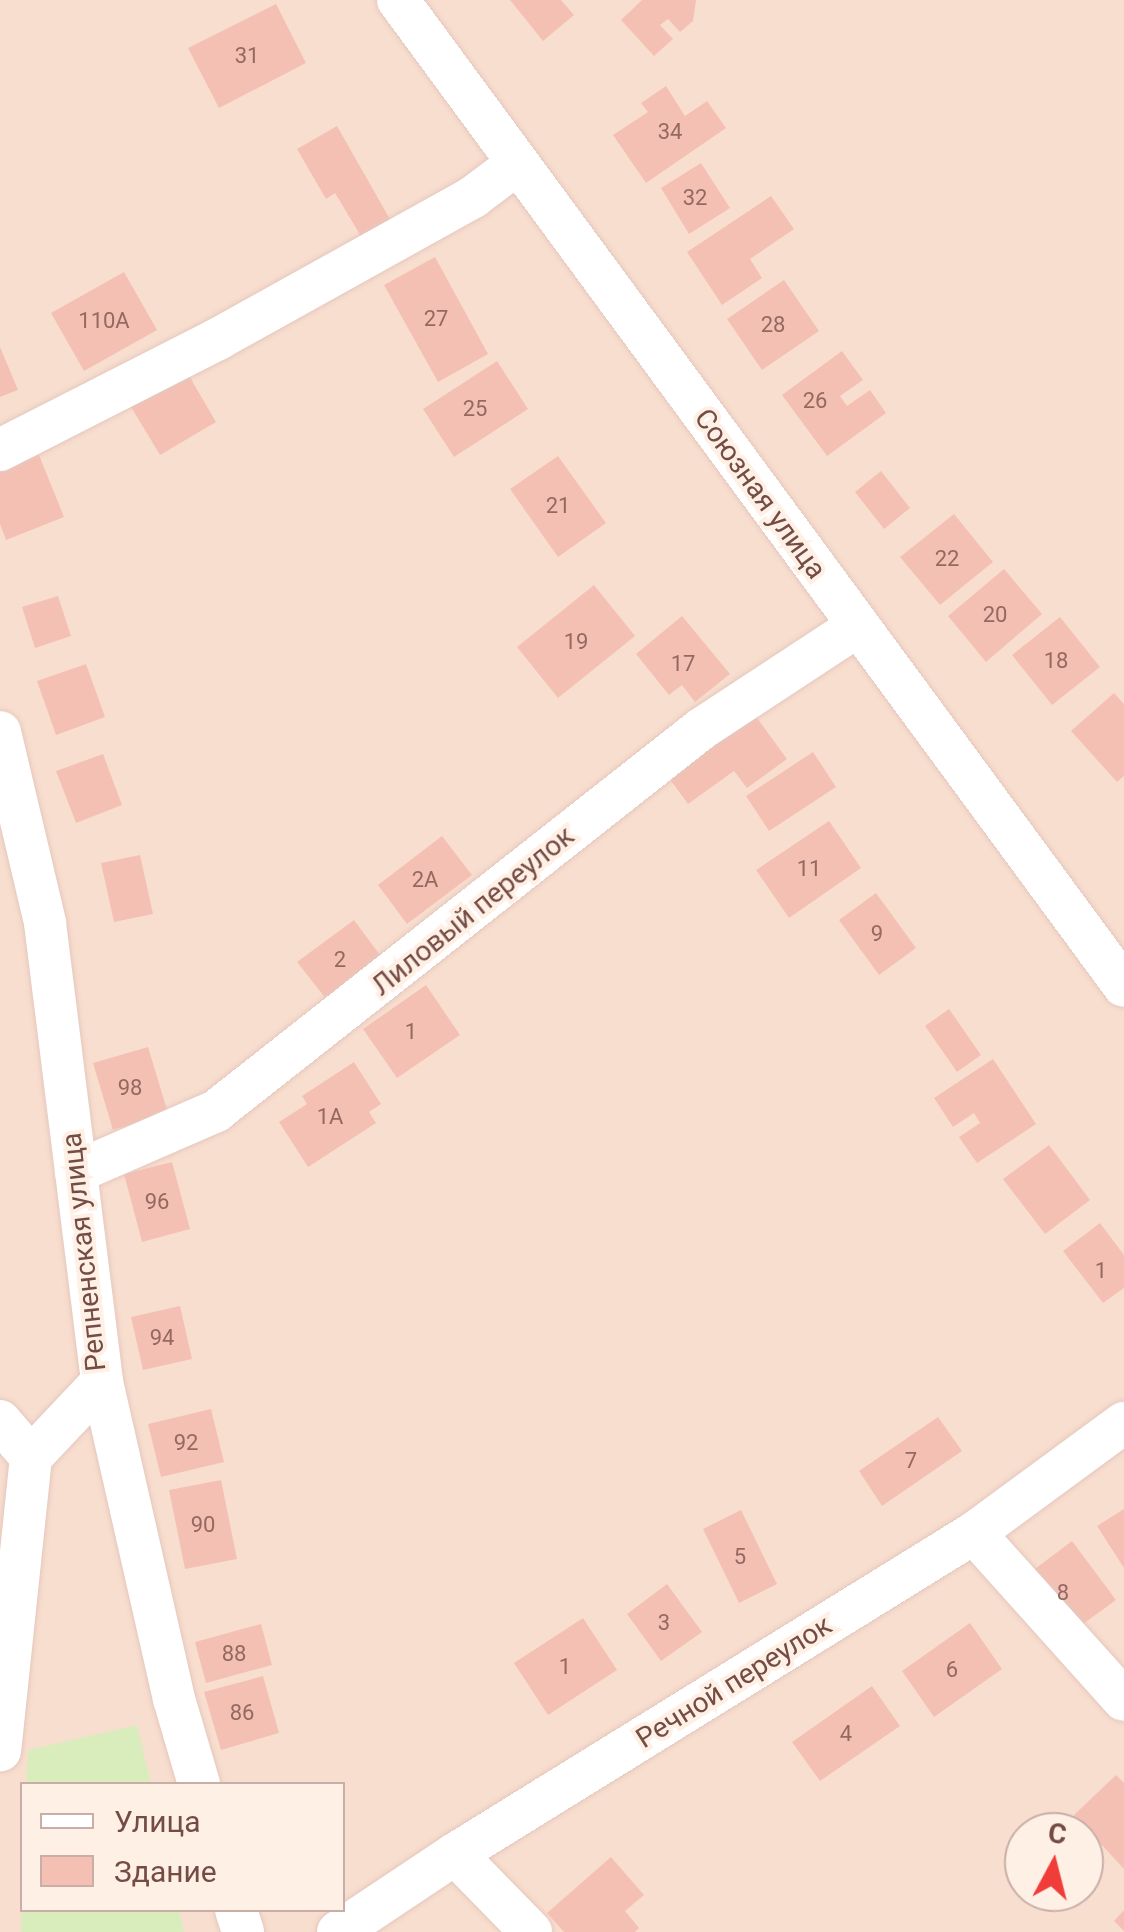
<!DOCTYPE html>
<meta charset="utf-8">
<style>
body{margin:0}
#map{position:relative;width:1124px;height:1932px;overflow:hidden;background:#feebde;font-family:Roboto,sans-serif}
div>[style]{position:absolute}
.residential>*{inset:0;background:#f8decf}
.green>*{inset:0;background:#d9ecbc}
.building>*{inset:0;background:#f5c0b4}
.roads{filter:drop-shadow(0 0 2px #e4c7bd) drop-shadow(0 0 2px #e4c7bd)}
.minor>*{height:42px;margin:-21px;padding:0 21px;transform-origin:21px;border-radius:21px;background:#fff}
span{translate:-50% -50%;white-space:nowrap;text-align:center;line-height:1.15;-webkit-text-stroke:8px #fff0e6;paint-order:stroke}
.number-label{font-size:22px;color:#956961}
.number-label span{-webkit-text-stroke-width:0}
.street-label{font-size:28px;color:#754c45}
.legend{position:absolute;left:20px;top:1782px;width:325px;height:130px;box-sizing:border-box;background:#fff0e6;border:2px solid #c8aea6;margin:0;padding:12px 18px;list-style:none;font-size:30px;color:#754c45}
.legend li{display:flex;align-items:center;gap:20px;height:50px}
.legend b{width:50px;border:2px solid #c8aea6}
.north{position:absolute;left:1004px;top:1812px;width:100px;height:100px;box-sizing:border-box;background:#fff0e6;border:2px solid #c8aea6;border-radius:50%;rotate:7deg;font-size:28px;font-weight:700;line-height:40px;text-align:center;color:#754c45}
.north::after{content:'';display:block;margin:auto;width:35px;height:45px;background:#f13d3a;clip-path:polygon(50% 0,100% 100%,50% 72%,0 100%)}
</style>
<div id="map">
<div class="residential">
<i style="clip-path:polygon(evenodd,0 0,1124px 0,1124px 1932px,0 1932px,0 0,22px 1784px,342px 1784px,342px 1910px,22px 1910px,22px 1784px,0 0,1024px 1832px,1084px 1832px,1084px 1892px,1024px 1892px,1024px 1832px)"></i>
</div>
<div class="green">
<i style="clip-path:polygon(137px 1725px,151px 1784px,26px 1784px,28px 1750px)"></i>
<i style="clip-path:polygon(22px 1887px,22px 1910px,179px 1910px,184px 1932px,21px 1932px)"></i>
</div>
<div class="building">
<i style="clip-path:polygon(510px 0,561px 0,574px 15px,543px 41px)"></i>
<i style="clip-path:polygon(642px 0,696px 0,693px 21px,680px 32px,668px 19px,660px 25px,673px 39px,654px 56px,621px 20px)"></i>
<i style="clip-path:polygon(276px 4px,306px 63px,219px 108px,188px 48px)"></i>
<i style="clip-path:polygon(666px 86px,685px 116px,707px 101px,726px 128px,646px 183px,613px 135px,648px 112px,641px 103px)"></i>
<i style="clip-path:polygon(337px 126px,391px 221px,362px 238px,335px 193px,326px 199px,297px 149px)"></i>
<i style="clip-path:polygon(701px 163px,730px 208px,689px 234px,661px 188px)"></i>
<i style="clip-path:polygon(771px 196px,794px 229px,750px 259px,762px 278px,722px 305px,687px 252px)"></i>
<i style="clip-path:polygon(435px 257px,488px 354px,438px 382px,384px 285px)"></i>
<i style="clip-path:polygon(124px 272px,157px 330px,84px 371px,51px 313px)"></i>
<i style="clip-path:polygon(784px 280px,819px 331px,762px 370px,727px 319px)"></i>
<i style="clip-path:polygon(0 347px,18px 390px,0 397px)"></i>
<i style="clip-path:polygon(842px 351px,863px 380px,840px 396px,847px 406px,870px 390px,886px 413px,827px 456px,782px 395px)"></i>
<i style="clip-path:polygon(497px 361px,528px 409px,454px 457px,423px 409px)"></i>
<i style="clip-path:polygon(188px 374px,216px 422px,160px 455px,131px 407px)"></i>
<i style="clip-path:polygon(39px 455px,64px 517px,6px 540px,0 524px,0 471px)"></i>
<i style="clip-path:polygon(558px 456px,606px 523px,558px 557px,510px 489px)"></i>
<i style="clip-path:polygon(881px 471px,910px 508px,884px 529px,855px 492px)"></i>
<i style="clip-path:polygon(954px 514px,993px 562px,940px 605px,900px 557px)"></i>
<i style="clip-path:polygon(1004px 569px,1042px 614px,986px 662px,948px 616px)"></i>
<i style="clip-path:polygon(594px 585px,635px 636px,558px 698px,517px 647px)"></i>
<i style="clip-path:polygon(58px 596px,71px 636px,35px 648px,22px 607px)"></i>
<i style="clip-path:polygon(682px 616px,730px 674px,695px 702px,682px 685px,669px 695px,636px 654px)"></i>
<i style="clip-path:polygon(1060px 617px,1100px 667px,1052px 705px,1012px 655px)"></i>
<i style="clip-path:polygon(86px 664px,105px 717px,56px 735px,37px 681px)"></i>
<i style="clip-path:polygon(1114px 693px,1124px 704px,1124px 776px,1117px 782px,1071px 731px)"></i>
<i style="clip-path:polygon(752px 711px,787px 759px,747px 788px,734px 771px,688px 804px,666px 774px)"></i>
<i style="clip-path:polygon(813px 752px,836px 787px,769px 831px,746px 796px)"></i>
<i style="clip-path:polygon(103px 754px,122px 805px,76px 823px,56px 771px)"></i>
<i style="clip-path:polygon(829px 821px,861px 868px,789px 918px,756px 870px)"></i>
<i style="clip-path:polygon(442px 836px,472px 875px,407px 924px,378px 885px)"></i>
<i style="clip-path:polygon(140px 855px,153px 914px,114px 922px,101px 863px)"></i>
<i style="clip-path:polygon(876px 893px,916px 948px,879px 975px,839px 920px)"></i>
<i style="clip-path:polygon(354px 920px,383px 959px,327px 1000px,297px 962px)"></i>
<i style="clip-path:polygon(426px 985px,460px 1035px,397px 1078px,363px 1029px)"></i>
<i style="clip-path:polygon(949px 1009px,981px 1055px,957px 1072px,925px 1026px)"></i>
<i style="clip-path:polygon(148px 1047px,168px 1113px,113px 1130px,93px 1063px)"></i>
<i style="clip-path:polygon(993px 1059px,1036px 1124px,977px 1163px,959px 1137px,980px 1123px,974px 1113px,953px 1127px,934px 1098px)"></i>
<i style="clip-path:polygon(354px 1062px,381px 1104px,369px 1112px,376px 1123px,308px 1167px,279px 1122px,307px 1104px,302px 1096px)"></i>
<i style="clip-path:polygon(1049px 1145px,1090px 1200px,1045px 1234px,1003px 1179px)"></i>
<i style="clip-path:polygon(172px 1162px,190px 1229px,142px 1242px,124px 1174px)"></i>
<i style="clip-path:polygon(1100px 1223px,1124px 1255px,1124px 1288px,1103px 1303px,1063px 1251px)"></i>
<i style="clip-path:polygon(180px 1306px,192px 1359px,143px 1370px,131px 1317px)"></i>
<i style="clip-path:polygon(211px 1409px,224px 1462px,161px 1477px,148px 1424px)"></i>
<i style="clip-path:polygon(938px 1417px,962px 1451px,882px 1506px,859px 1471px)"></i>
<i style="clip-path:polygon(221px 1480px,237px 1559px,185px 1569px,169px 1490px)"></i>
<i style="clip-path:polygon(1124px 1509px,1124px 1568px,1097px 1526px)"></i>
<i style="clip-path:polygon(741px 1510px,777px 1584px,739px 1603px,703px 1529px)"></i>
<i style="clip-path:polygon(1072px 1541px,1116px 1600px,1054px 1645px,1011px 1587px)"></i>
<i style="clip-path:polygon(667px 1584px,702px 1632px,661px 1661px,627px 1614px)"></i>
<i style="clip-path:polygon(583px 1618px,617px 1670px,548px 1715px,514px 1663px)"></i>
<i style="clip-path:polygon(970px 1623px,1002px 1669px,934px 1717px,902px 1671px)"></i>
<i style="clip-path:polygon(261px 1624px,272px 1665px,206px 1683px,195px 1642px)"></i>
<i style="clip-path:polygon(263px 1676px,279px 1733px,221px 1750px,204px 1692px)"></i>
<i style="clip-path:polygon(872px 1686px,900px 1726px,820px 1781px,792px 1742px)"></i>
<i style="clip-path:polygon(1116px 1775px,1124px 1783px,1124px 1869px,1074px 1815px)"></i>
<i style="clip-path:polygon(611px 1857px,644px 1895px,625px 1911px,639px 1928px,635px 1932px,564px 1932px,547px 1913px)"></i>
<i style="clip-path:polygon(1124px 1910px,1124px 1931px,1114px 1921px)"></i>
</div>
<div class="roads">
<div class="minor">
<i style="left:398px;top:0;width:1224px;rotate:53.64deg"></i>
<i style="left:0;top:450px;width:245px;rotate:-27deg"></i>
<i style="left:218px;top:339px;width:292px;rotate:-29.1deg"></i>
<i style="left:473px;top:197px;width:55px;rotate:-36.9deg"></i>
<i style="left:0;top:732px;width:196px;rotate:76.7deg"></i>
<i style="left:45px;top:923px;width:463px;rotate:82.9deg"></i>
<i style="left:102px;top:1382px;width:103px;rotate:133.4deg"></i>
<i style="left:31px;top:1457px;width:295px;rotate:96deg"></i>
<i style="left:76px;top:1172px;width:153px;rotate:-23.5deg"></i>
<i style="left:216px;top:1111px;width:617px;rotate:-38.22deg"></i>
<i style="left:701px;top:729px;width:188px;rotate:-33.3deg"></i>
<i style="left:102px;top:1382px;width:325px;rotate:77.2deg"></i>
<i style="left:174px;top:1699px;width:89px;rotate:73.6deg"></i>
<i style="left:0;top:1421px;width:48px;rotate:49.3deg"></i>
<i style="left:974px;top:1533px;width:224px;rotate:48.1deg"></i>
<i style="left:455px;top:1854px;width:109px;rotate:45.7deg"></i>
<i style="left:236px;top:1910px;width:23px;rotate:72deg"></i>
<i style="left:338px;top:1932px;width:141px;rotate:-33.7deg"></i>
<i style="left:455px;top:1854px;width:610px;rotate:-31.74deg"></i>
<i style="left:974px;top:1533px;width:186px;rotate:-36.3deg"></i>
</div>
</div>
<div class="number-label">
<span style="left:247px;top:56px">31</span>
<span style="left:670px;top:132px">34</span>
<span style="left:695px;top:198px">32</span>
<span style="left:436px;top:319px">27</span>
<span style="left:104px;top:321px">110А</span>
<span style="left:773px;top:325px">28</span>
<span style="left:815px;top:401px">26</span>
<span style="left:475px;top:409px">25</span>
<span style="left:558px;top:506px">21</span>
<span style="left:947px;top:559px">22</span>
<span style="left:995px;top:615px">20</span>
<span style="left:576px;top:642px">19</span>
<span style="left:1056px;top:661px">18</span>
<span style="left:683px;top:664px">17</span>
<span style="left:809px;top:869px">11</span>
<span style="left:425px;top:880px">2А</span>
<span style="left:877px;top:934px">9</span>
<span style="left:340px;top:960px">2</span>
<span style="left:411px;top:1032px">1</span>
<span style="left:130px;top:1088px">98</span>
<span style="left:330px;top:1117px">1А</span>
<span style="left:157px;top:1202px">96</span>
<span style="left:1101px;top:1271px">1</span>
<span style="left:162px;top:1338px">94</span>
<span style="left:186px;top:1443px">92</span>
<span style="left:911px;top:1461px">7</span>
<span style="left:203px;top:1525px">90</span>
<span style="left:740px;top:1557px">5</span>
<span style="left:1063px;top:1593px">8</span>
<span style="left:664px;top:1623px">3</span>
<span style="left:234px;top:1654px">88</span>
<span style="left:565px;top:1667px">1</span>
<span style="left:952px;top:1670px">6</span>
<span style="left:242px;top:1713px">86</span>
<span style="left:846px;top:1734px">4</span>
</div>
<div class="street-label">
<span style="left:760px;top:494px;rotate:54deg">Союзная улица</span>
<span style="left:473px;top:911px;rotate:-39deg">Лиловый переулок</span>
<span style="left:84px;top:1252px;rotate:-96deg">Репненская улица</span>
<span style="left:734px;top:1682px;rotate:-32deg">Речной переулок</span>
</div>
<ul class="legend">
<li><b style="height:12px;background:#fff"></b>Улица</li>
<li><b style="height:28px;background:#f5c0b4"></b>Здание</li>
</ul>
<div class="north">С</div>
</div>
